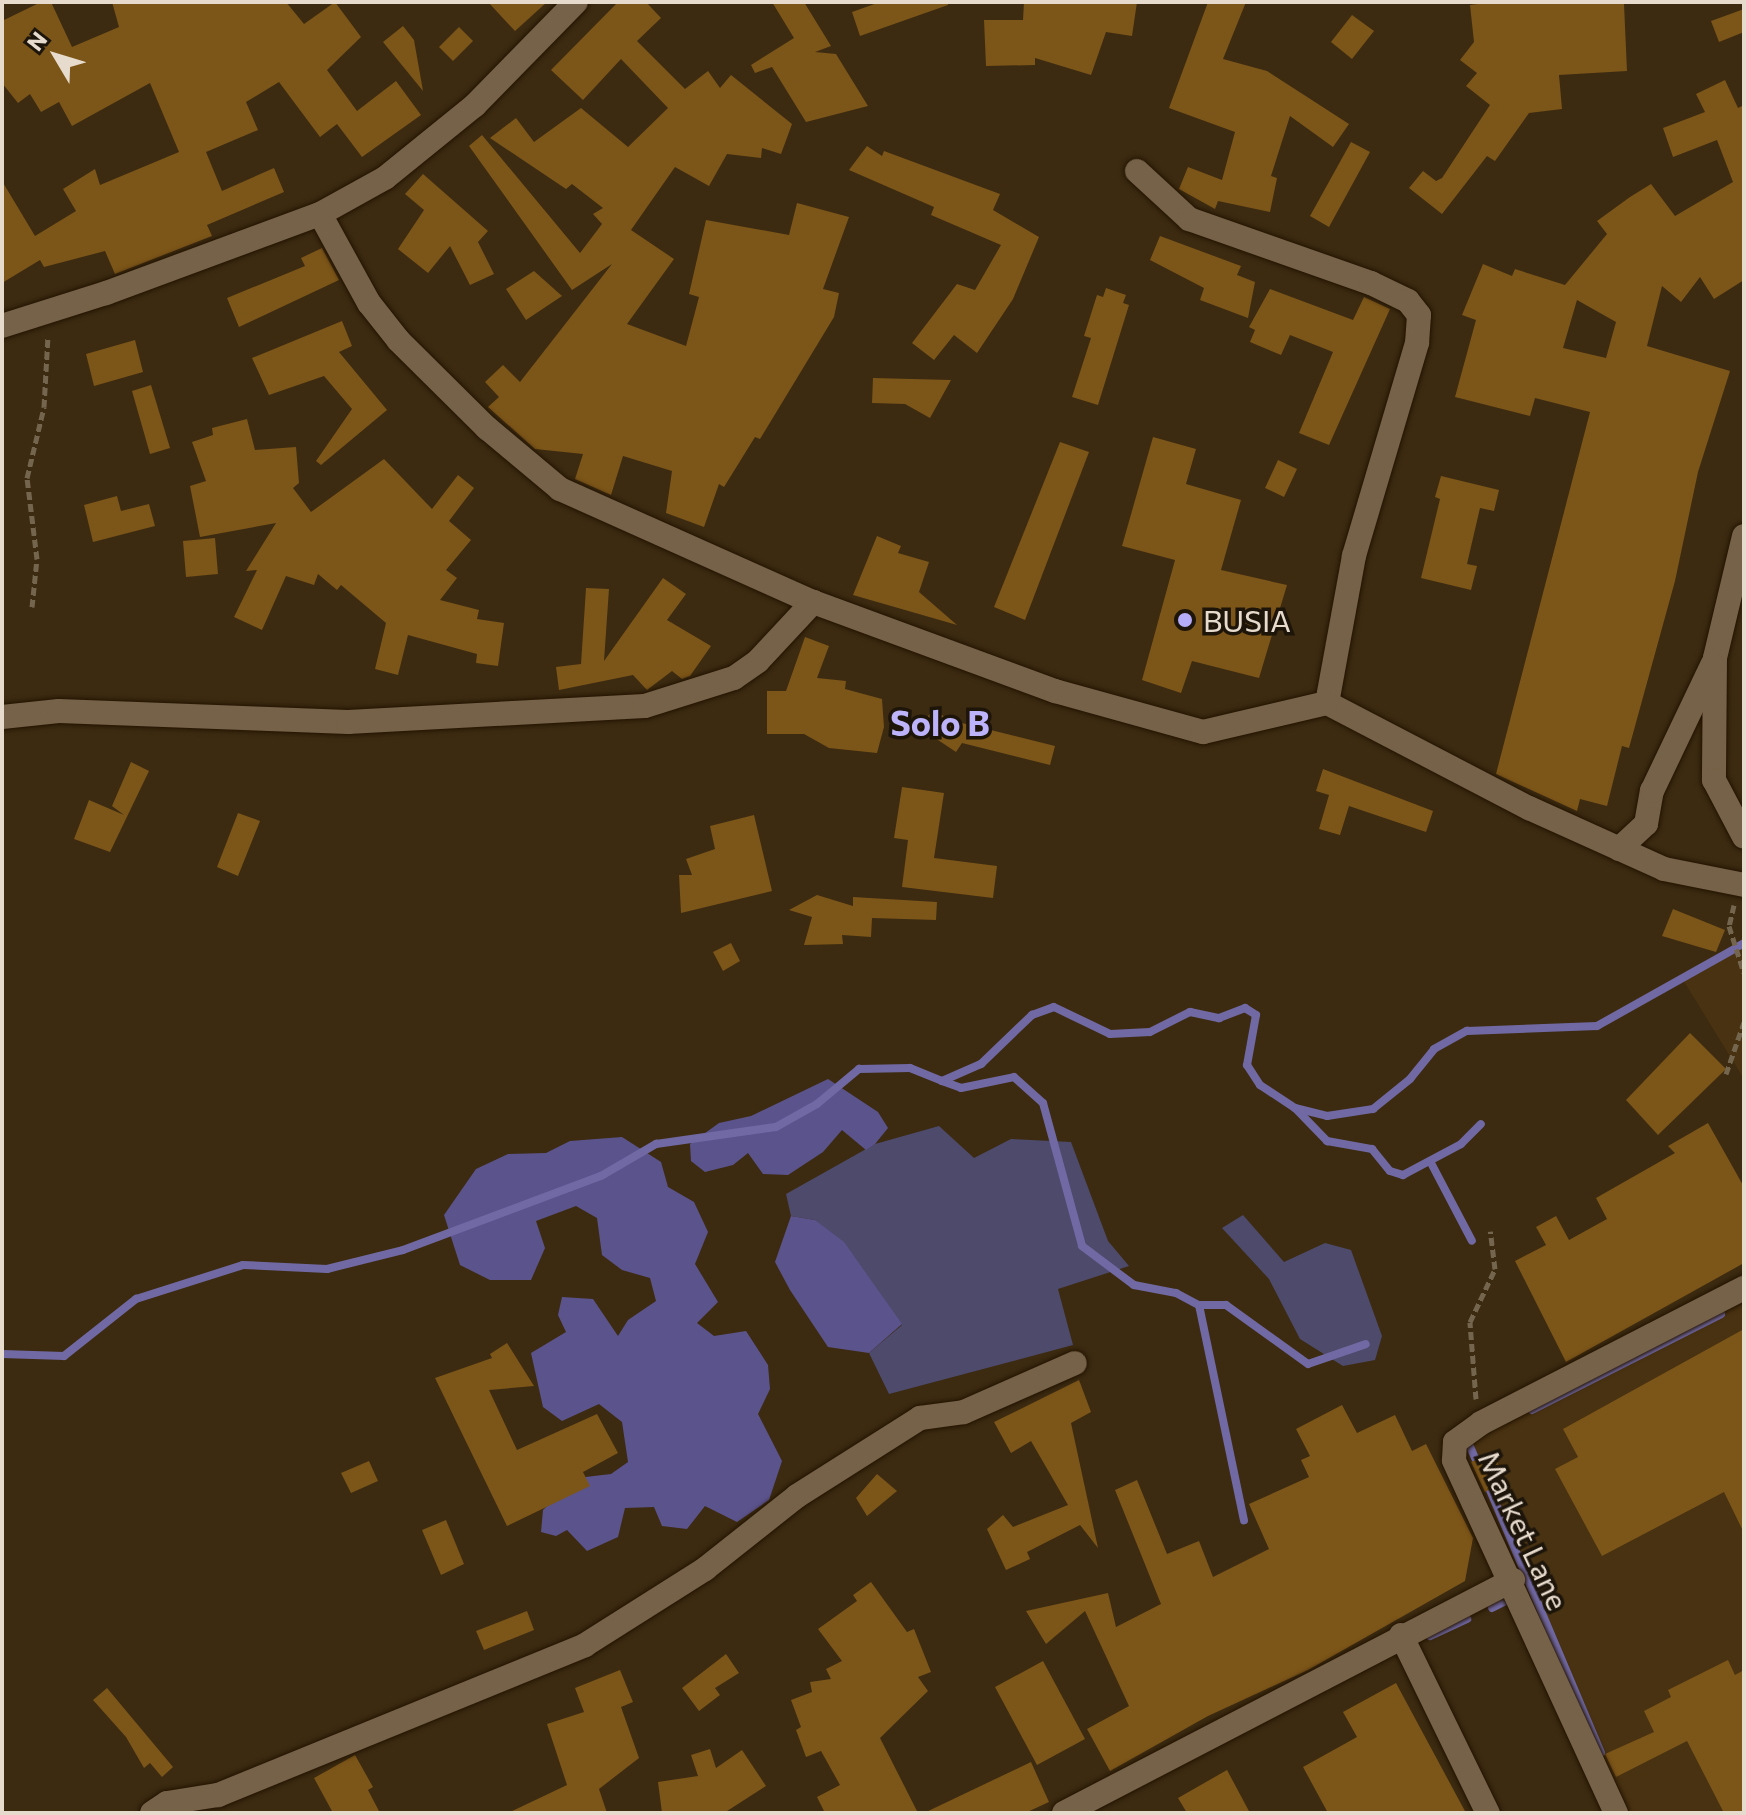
<!DOCTYPE html>
<style>
body{margin:0}
#map{position:relative;width:1746px;height:1815px;overflow:hidden;background:#3c2b11;font-family:Commissioner,sans-serif}
div>[style]{position:absolute}
.built>*{inset:0;background:#483211}
.green>*{inset:0;background:#4d4a6b}
.forest>*{inset:0;background:#5b538c}
.stream>*{height:8px;margin:-4px;padding:0 4px;transform-origin:4px;border-radius:4px;background:#7169a4}
.building>*{inset:0;background:#7c5518}
.path>*{height:5px;margin-top:-2.5px;transform-origin:0;background:repeating-linear-gradient(90deg,#74654e 0 8px,transparent 0 12px)}
.roads{filter:drop-shadow(0 0 2px #231300) drop-shadow(0 0 2px #231300)}
.minor>*{height:24px;margin:-12px;padding:0 12px;transform-origin:12px;border-radius:12px;background:#766248}
.dots>*{width:22px;height:22px;translate:-50% -50%;box-sizing:border-box;border:4px solid #1d150a;border-radius:50%}
span{translate:-50% -50%;white-space:nowrap;text-align:center;line-height:1.15;-webkit-text-stroke:7px #1d150a;paint-order:stroke}
.poi-label{font-size:30px;color:#e7dbcd}
.left{translate:0 -50%;text-align:left}
.street-label{font-size:30px;color:#e7dbcd}
.quarter-label{font-size:34px;color:#bcb3fa;font-weight:700}
.frame{position:absolute;inset:0;border:4px solid #e7dbcd;pointer-events:none}
.north{position:absolute;left:16px;top:16px;width:80px;height:80px;-webkit-text-stroke:6px #1d150a;paint-order:stroke;rotate:308deg;font-size:22px;font-weight:700;line-height:32px;text-align:center;color:#e7dbcd}
.north::after{content:'';display:block;margin:auto;width:28px;height:36px;background:#e7dbcd;clip-path:polygon(50% 0,100% 100%,50% 72%,0 100%)}
</style>
<div id="map">
<div class="built">
<i style="clip-path:polygon(1744px 945px,1744px 1079px,1683px 980px)"></i>
<i style="clip-path:polygon(1744px 1302px,1744px 1813px,1623px 1813px,1465px 1444px)"></i>
</div>
<div class="green">
<i style="clip-path:polygon(939px 1126px,974px 1158px,1011px 1139px,1071px 1142px,1108px 1241px,1129px 1266px,1058px 1289px,1073px 1345px,889px 1394px,869px 1353px,902px 1325px,815px 1220px,791px 1216px,786px 1194px,875px 1144px)"></i>
<i style="clip-path:polygon(1243px 1215px,1284px 1262px,1325px 1243px,1351px 1250px,1382px 1336px,1375px 1360px,1343px 1366px,1300px 1339px,1269px 1279px,1222px 1228px)"></i>
</div>
<div class="forest">
<i style="clip-path:polygon(828px 1079px,878px 1112px,888px 1128px,875px 1144px,866px 1150px,842px 1130px,823px 1152px,788px 1175px,763px 1174px,748px 1153px,733px 1165px,705px 1172px,691px 1161px,690px 1144px,719px 1123px,751px 1116px)"></i>
<i style="clip-path:polygon(622px 1137px,661px 1162px,668px 1187px,694px 1202px,708px 1232px,695px 1264px,718px 1302px,697px 1323px,714px 1336px,746px 1331px,768px 1365px,770px 1389px,758px 1414px,782px 1461px,769px 1500px,737px 1522px,705px 1506px,687px 1529px,662px 1526px,654px 1507px,625px 1508px,618px 1537px,587px 1551px,567px 1530px,556px 1536px,541px 1532px,543px 1510px,577px 1478px,611px 1474px,628px 1462px,622px 1422px,599px 1404px,562px 1421px,543px 1407px,531px 1353px,566px 1332px,558px 1315px,562px 1297px,593px 1299px,618px 1336px,628px 1320px,656px 1301px,650px 1278px,622px 1270px,602px 1255px,597px 1218px,576px 1206px,536px 1221px,545px 1248px,531px 1280px,490px 1280px,460px 1265px,444px 1215px,476px 1169px,508px 1154px,546px 1153px,570px 1141px)"></i>
<i style="clip-path:polygon(791px 1216px,815px 1220px,844px 1242px,902px 1324px,869px 1353px,828px 1347px,790px 1290px,775px 1262px)"></i>
</div>
<div class="stream">
<i style="left:1739px;top:946px;width:6px;rotate:-31deg"></i>
<i style="left:942px;top:1081px;width:20px;rotate:20deg"></i>
<i style="left:961px;top:1088px;width:54px;rotate:-11.7deg"></i>
<i style="left:1014px;top:1077px;width:39px;rotate:42deg"></i>
<i style="left:1043px;top:1103px;width:148px;rotate:74.7deg"></i>
<i style="left:1082px;top:1246px;width:65px;rotate:36.9deg"></i>
<i style="left:1134px;top:1285px;width:43px;rotate:10.8deg"></i>
<i style="left:1176px;top:1293px;width:26px;rotate:28deg"></i>
<i style="left:1199px;top:1305px;width:27px"></i>
<i style="left:1226px;top:1305px;width:101px;rotate:35.7deg"></i>
<i style="left:1308px;top:1364px;width:61px;rotate:-19deg"></i>
<i style="left:1296px;top:1109px;width:45px;rotate:45.9deg"></i>
<i style="left:1327px;top:1141px;width:46px;rotate:10.1deg"></i>
<i style="left:1372px;top:1149px;width:28px;rotate:51deg"></i>
<i style="left:1390px;top:1171px;width:14px;rotate:17deg"></i>
<i style="left:1403px;top:1175px;width:66px;rotate:-28.1deg"></i>
<i style="left:1461px;top:1144px;width:28px;rotate:-45deg"></i>
<i style="left:1430px;top:1161px;width:90px;rotate:62.3deg"></i>
<i style="left:1199px;top:1305px;width:220px;rotate:78.2deg"></i>
<i style="left:2px;top:1354px;width:62px;rotate:1.8deg"></i>
<i style="left:64px;top:1356px;width:92px;rotate:-38.4deg"></i>
<i style="left:136px;top:1299px;width:112px;rotate:-17.6deg"></i>
<i style="left:243px;top:1265px;width:84px;rotate:2.7deg"></i>
<i style="left:327px;top:1269px;width:78px;rotate:-14deg"></i>
<i style="left:403px;top:1250px;width:211px;rotate:-20.5deg"></i>
<i style="left:601px;top:1176px;width:64px;rotate:-30.2deg"></i>
<i style="left:656px;top:1144px;width:121px;rotate:-8.1deg"></i>
<i style="left:776px;top:1127px;width:47px;rotate:-29.3deg"></i>
<i style="left:817px;top:1104px;width:55px;rotate:-39.8deg"></i>
<i style="left:859px;top:1069px;width:51px;rotate:-1.1deg"></i>
<i style="left:910px;top:1068px;width:35px;rotate:22deg"></i>
<i style="left:942px;top:1081px;width:43px;rotate:-23.6deg"></i>
<i style="left:981px;top:1064px;width:71px;rotate:-43.9deg"></i>
<i style="left:1032px;top:1015px;width:23px;rotate:-20deg"></i>
<i style="left:1054px;top:1007px;width:62px;rotate:25.7deg"></i>
<i style="left:1110px;top:1034px;width:40px;rotate:-2.9deg"></i>
<i style="left:1150px;top:1032px;width:45px;rotate:-26.6deg"></i>
<i style="left:1190px;top:1012px;width:30px;rotate:12deg"></i>
<i style="left:1219px;top:1018px;width:28px;rotate:-21deg"></i>
<i style="left:1245px;top:1008px;width:13px;rotate:32deg"></i>
<i style="left:1256px;top:1015px;width:51px;rotate:100.2deg"></i>
<i style="left:1247px;top:1065px;width:24px;rotate:57deg"></i>
<i style="left:1260px;top:1085px;width:42px;rotate:33.3deg"></i>
<i style="left:1295px;top:1108px;width:33px;rotate:14deg"></i>
<i style="left:1327px;top:1116px;width:47px;rotate:-8.7deg"></i>
<i style="left:1373px;top:1109px;width:48px;rotate:-39deg"></i>
<i style="left:1410px;top:1079px;width:38px;rotate:-51deg"></i>
<i style="left:1434px;top:1049px;width:38px;rotate:-29deg"></i>
<i style="left:1467px;top:1031px;width:130px;rotate:-2.2deg"></i>
<i style="left:1597px;top:1026px;width:157px;rotate:-29.3deg"></i>
<i style="left:1532px;top:1410px;width:212px;rotate:-26.9deg"></i>
<i style="left:1469px;top:1444px;width:25px;rotate:67deg"></i>
<i style="left:1487px;top:1483px;width:293px;rotate:67.1deg"></i>
<i style="left:1492px;top:1608px;width:20px;rotate:-27deg"></i>
<i style="left:1430px;top:1636px;width:41px;rotate:-24.7deg"></i>
</div>
<div class="building">
<i style="clip-path:polygon(41px 2px,51px 2px,72px 47px,119px 27px,112px 2px,286px 2px,304px 24px,335px 2px,361px 37px,327px 70px,357px 111px,396px 81px,421px 115px,362px 157px,337px 124px,320px 137px,279px 82px,246px 102px,258px 130px,206px 152px,222px 191px,274px 168px,284px 192px,207px 225px,212px 236px,115px 274px,105px 251px,44px 267px,40px 260px,2px 283px,2px 181px,35px 236px,76px 211px,63px 189px,95px 169px,100px 185px,179px 152px,150px 83px,72px 126px,59px 102px,41px 112px,30px 94px,18px 103px,2px 83px,2px 21px)"></i>
<i style="clip-path:polygon(488px 2px,547px 2px,515px 31px)"></i>
<i style="clip-path:polygon(618px 2px,646px 2px,661px 18px,637px 41px,685px 89px,708px 71px,720px 88px,731px 75px,792px 124px,781px 154px,762px 148px,761px 158px,727px 154px,709px 186px,675px 167px,631px 230px,674px 259px,627px 324px,686px 346px,699px 297px,689px 294px,706px 220px,789px 235px,797px 203px,849px 217px,823px 289px,839px 293px,834px 317px,760px 439px,755px 437px,724px 487px,719px 484px,704px 527px,666px 513px,672px 471px,623px 456px,611px 495px,575px 479px,583px 454px,535px 449px,488px 407px,499px 397px,485px 382px,503px 365px,520px 382px,612px 264px,572px 290px,469px 146px,482px 135px,580px 253px,602px 224px,593px 214px,603px 208px,572px 184px,566px 189px,490px 138px,516px 118px,534px 142px,581px 108px,628px 147px,668px 108px,621px 59px,583px 100px,551px 70px)"></i>
<i style="clip-path:polygon(772px 2px,804px 2px,831px 46px,815px 52px,836px 54px,868px 106px,806px 122px,772px 67px,755px 73px,751px 65px,794px 38px)"></i>
<i style="clip-path:polygon(880px 2px,948px 2px,948px 5px,860px 36px,852px 12px)"></i>
<i style="clip-path:polygon(1024px 2px,1137px 2px,1132px 36px,1106px 32px,1091px 75px,1035px 58px,1035px 65px,986px 66px,984px 20px,1023px 20px)"></i>
<i style="clip-path:polygon(1208px 2px,1246px 2px,1223px 59px,1267px 71px,1349px 124px,1333px 147px,1290px 116px,1271px 176px,1277px 178px,1270px 212px,1218px 201px,1215px 209px,1179px 189px,1188px 167px,1222px 180px,1235px 132px,1169px 108px)"></i>
<i style="clip-path:polygon(1492px 2px,1624px 4px,1627px 71px,1559px 75px,1562px 109px,1529px 113px,1495px 161px,1487px 156px,1442px 214px,1409px 188px,1423px 171px,1436px 181px,1442px 178px,1490px 105px,1466px 86px,1477px 73px,1460px 60px,1474px 42px,1470px 5px)"></i>
<i style="clip-path:polygon(1744px 9px,1744px 32px,1719px 42px,1711px 21px)"></i>
<i style="clip-path:polygon(1352px 15px,1374px 31px,1352px 59px,1331px 42px)"></i>
<i style="clip-path:polygon(403px 26px,414px 40px,423px 91px,383px 42px)"></i>
<i style="clip-path:polygon(459px 27px,473px 41px,453px 61px,439px 47px)"></i>
<i style="clip-path:polygon(evenodd,1725px 80px,1738px 108px,1744px 105px,1744px 280px,1714px 299px,1700px 277px,1681px 302px,1662px 286px,1647px 346px,1730px 371px,1698px 472px,1675px 581px,1629px 748px,1622px 746px,1607px 806px,1580px 799px,1577px 811px,1496px 774px,1590px 412px,1535px 398px,1530px 416px,1455px 397px,1476px 320px,1462px 315px,1483px 264px,1512px 276px,1515px 269px,1565px 285px,1607px 234px,1597px 221px,1630px 197px,1651px 184px,1675px 216px,1733px 182px,1717px 140px,1673px 157px,1663px 128px,1705px 112px,1696px 94px,1725px 80px,1577px 300px,1616px 322px,1606px 358px,1563px 348px,1577px 300px)"></i>
<i style="clip-path:polygon(1351px 142px,1370px 152px,1329px 227px,1310px 216px)"></i>
<i style="clip-path:polygon(867px 146px,882px 156px,884px 151px,1000px 194px,993px 210px,1039px 237px,1013px 299px,977px 353px,954px 335px,934px 360px,912px 343px,957px 284px,975px 290px,1001px 245px,931px 215px,934px 207px,849px 170px)"></i>
<i style="clip-path:polygon(423px 174px,488px 231px,478px 242px,494px 274px,470px 285px,450px 246px,428px 273px,398px 249px,424px 210px,405px 194px)"></i>
<i style="clip-path:polygon(1160px 236px,1241px 266px,1237px 275px,1255px 282px,1248px 318px,1200px 300px,1204px 288px,1150px 260px)"></i>
<i style="clip-path:polygon(322px 248px,339px 280px,239px 327px,227px 298px,305px 266px,301px 258px)"></i>
<i style="clip-path:polygon(534px 271px,562px 296px,526px 320px,506px 289px)"></i>
<i style="clip-path:polygon(1106px 288px,1126px 295px,1123px 303px,1129px 305px,1098px 405px,1072px 397px,1091px 338px,1084px 336px,1097px 295px,1103px 297px)"></i>
<i style="clip-path:polygon(1270px 289px,1353px 320px,1364px 297px,1390px 309px,1329px 445px,1299px 433px,1333px 352px,1290px 335px,1281px 355px,1250px 342px,1255px 330px,1249px 327px)"></i>
<i style="clip-path:polygon(342px 321px,352px 346px,339px 352px,387px 410px,321px 465px,316px 461px,352px 409px,324px 376px,269px 395px,252px 358px)"></i>
<i style="clip-path:polygon(135px 340px,143px 372px,94px 386px,86px 354px)"></i>
<i style="clip-path:polygon(873px 378px,951px 380px,930px 418px,905px 404px,872px 403px)"></i>
<i style="clip-path:polygon(151px 385px,170px 448px,150px 454px,132px 391px)"></i>
<i style="clip-path:polygon(247px 419px,255px 450px,296px 447px,299px 483px,293px 488px,311px 512px,384px 459px,432px 509px,458px 475px,474px 488px,449px 521px,471px 540px,446px 570px,457px 578px,440px 600px,479px 610px,477px 619px,504px 623px,498px 666px,476px 663px,477px 654px,408px 635px,398px 675px,375px 669px,386px 623px,341px 585px,337px 590px,318px 574px,314px 585px,286px 576px,262px 630px,234px 617px,257px 570px,246px 571px,276px 523px,200px 537px,190px 486px,206px 481px,192px 442px,213px 435px,212px 428px)"></i>
<i style="clip-path:polygon(1153px 437px,1196px 449px,1186px 484px,1241px 500px,1221px 570px,1287px 585px,1259px 678px,1192px 661px,1181px 693px,1142px 680px,1175px 560px,1122px 546px)"></i>
<i style="clip-path:polygon(1060px 442px,1089px 452px,1025px 620px,994px 607px)"></i>
<i style="clip-path:polygon(1278px 460px,1297px 469px,1284px 497px,1265px 488px)"></i>
<i style="clip-path:polygon(1441px 476px,1499px 490px,1494px 511px,1480px 508px,1467px 564px,1477px 566px,1471px 590px,1421px 578px,1440px 499px,1435px 497px)"></i>
<i style="clip-path:polygon(117px 496px,121px 511px,149px 504px,155px 526px,93px 542px,84px 505px)"></i>
<i style="clip-path:polygon(877px 536px,901px 546px,898px 553px,929px 562px,919px 592px,957px 625px,853px 595px)"></i>
<i style="clip-path:polygon(215px 538px,218px 574px,186px 577px,183px 541px)"></i>
<i style="clip-path:polygon(663px 578px,686px 594px,667px 620px,711px 646px,690px 676px,682px 679px,672px 671px,647px 690px,633px 675px,559px 690px,556px 667px,581px 664px,586px 588px,609px 589px,604px 661px)"></i>
<i style="clip-path:polygon(805px 637px,829px 646px,817px 678px,846px 681px,845px 689px,882px 699px,884px 727px,877px 753px,829px 748px,804px 734px,767px 734px,767px 691px,786px 691px)"></i>
<i style="clip-path:polygon(933px 709px,961px 728px,962px 723px,1055px 746px,1050px 765px,962px 743px,956px 752px,920px 728px)"></i>
<i style="clip-path:polygon(131px 762px,149px 771px,110px 852px,74px 839px,89px 800px,124px 815px,112px 806px)"></i>
<i style="clip-path:polygon(1323px 769px,1433px 811px,1426px 832px,1349px 806px,1340px 835px,1319px 829px,1329px 795px,1316px 791px)"></i>
<i style="clip-path:polygon(902px 787px,944px 793px,934px 858px,997px 866px,993px 898px,902px 887px,908px 840px,894px 838px)"></i>
<i style="clip-path:polygon(238px 813px,260px 821px,238px 876px,217px 867px)"></i>
<i style="clip-path:polygon(754px 815px,772px 891px,681px 913px,679px 875px,692px 875px,686px 859px,715px 849px,710px 826px)"></i>
<i style="clip-path:polygon(817px 895px,853px 906px,853px 897px,937px 902px,936px 920px,872px 918px,871px 937px,842px 935px,843px 944px,804px 945px,812px 917px,789px 910px)"></i>
<i style="clip-path:polygon(1673px 909px,1725px 930px,1716px 952px,1662px 936px)"></i>
<i style="clip-path:polygon(731px 943px,740px 961px,723px 971px,713px 952px)"></i>
<i style="clip-path:polygon(1690px 1033px,1726px 1069px,1658px 1135px,1626px 1100px)"></i>
<i style="clip-path:polygon(1708px 1123px,1744px 1187px,1744px 1263px,1566px 1362px,1515px 1261px,1546px 1245px,1536px 1227px,1556px 1216px,1569px 1240px,1607px 1219px,1596px 1198px,1675px 1153px,1668px 1146px)"></i>
<i style="clip-path:polygon(1744px 1329px,1744px 1533px,1724px 1492px,1602px 1556px,1555px 1469px,1578px 1457px,1563px 1429px)"></i>
<i style="clip-path:polygon(507px 1343px,534px 1386px,489px 1390px,517px 1450px,597px 1414px,618px 1453px,583px 1472px,590px 1486px,507px 1526px,435px 1378px,492px 1358px,490px 1354px)"></i>
<i style="clip-path:polygon(1079px 1380px,1091px 1412px,1071px 1423px,1098px 1548px,1080px 1525px,1027px 1552px,1030px 1559px,1006px 1570px,987px 1529px,1003px 1515px,1013px 1527px,1068px 1505px,1031px 1441px,1011px 1453px,994px 1422px)"></i>
<i style="clip-path:polygon(1342px 1405px,1357px 1433px,1395px 1415px,1412px 1451px,1426px 1444px,1473px 1538px,1465px 1581px,1308px 1670px,1208px 1716px,1110px 1771px,1087px 1729px,1129px 1706px,1085px 1611px,1046px 1644px,1026px 1611px,1108px 1593px,1116px 1627px,1161px 1604px,1115px 1490px,1137px 1480px,1167px 1554px,1199px 1541px,1213px 1577px,1269px 1549px,1249px 1504px,1309px 1477px,1301px 1460px,1310px 1456px,1296px 1429px)"></i>
<i style="clip-path:polygon(1492px 1452px,1507px 1481px,1485px 1492px,1471px 1462px)"></i>
<i style="clip-path:polygon(369px 1461px,378px 1481px,351px 1493px,341px 1473px)"></i>
<i style="clip-path:polygon(877px 1474px,897px 1491px,867px 1516px,856px 1498px)"></i>
<i style="clip-path:polygon(446px 1520px,464px 1564px,441px 1575px,422px 1530px)"></i>
<i style="clip-path:polygon(871px 1582px,907px 1632px,914px 1629px,931px 1672px,918px 1677px,928px 1691px,880px 1738px,918px 1813px,825px 1813px,817px 1797px,840px 1785px,821px 1751px,806px 1757px,796px 1730px,801px 1727px,791px 1700px,812px 1692px,810px 1682px,831px 1679px,826px 1669px,842px 1661px,818px 1629px,857px 1601px,853px 1595px)"></i>
<i style="clip-path:polygon(527px 1611px,534px 1630px,484px 1650px,476px 1631px)"></i>
<i style="clip-path:polygon(726px 1654px,739px 1673px,715px 1688px,720px 1695px,699px 1711px,682px 1688px)"></i>
<i style="clip-path:polygon(1728px 1660px,1735px 1675px,1744px 1670px,1744px 1813px,1724px 1813px,1687px 1741px,1616px 1777px,1605px 1754px,1654px 1732px,1644px 1711px,1671px 1697px,1668px 1690px)"></i>
<i style="clip-path:polygon(1043px 1661px,1085px 1739px,1037px 1765px,995px 1687px)"></i>
<i style="clip-path:polygon(620px 1670px,633px 1702px,621px 1707px,639px 1758px,599px 1789px,607px 1813px,508px 1813px,567px 1785px,547px 1724px,584px 1712px,575px 1688px)"></i>
<i style="clip-path:polygon(1396px 1683px,1466px 1813px,1328px 1813px,1303px 1767px,1357px 1737px,1343px 1712px)"></i>
<i style="clip-path:polygon(107px 1688px,173px 1767px,162px 1777px,150px 1763px,144px 1768px,126px 1737px,93px 1700px)"></i>
<i style="clip-path:polygon(710px 1749px,716px 1768px,742px 1750px,766px 1786px,724px 1813px,662px 1813px,658px 1782px,698px 1776px,691px 1755px)"></i>
<i style="clip-path:polygon(355px 1755px,373px 1787px,368px 1790px,380px 1813px,333px 1813px,314px 1778px)"></i>
<i style="clip-path:polygon(1031px 1762px,1049px 1802px,1025px 1813px,924px 1813px)"></i>
<i style="clip-path:polygon(1227px 1770px,1250px 1813px,1187px 1813px,1178px 1798px)"></i>
</div>
<div class="path">
<i style="left:32px;top:607px;width:48px;rotate:-84.1deg"></i>
<i style="left:37px;top:559px;width:82px;rotate:-97deg"></i>
<i style="left:27px;top:478px;width:73px;rotate:-76.5deg"></i>
<i style="left:44px;top:407px;width:71px;rotate:-86.8deg"></i>
<i style="left:1734px;top:905px;width:22px;rotate:103deg"></i>
<i style="left:1729px;top:926px;width:49px;rotate:72.3deg"></i>
<i style="left:1726px;top:1074px;width:55px;rotate:-70.9deg"></i>
<i style="left:1476px;top:1399px;width:77px;rotate:-94.5deg"></i>
<i style="left:1470px;top:1322px;width:59px;rotate:-64.7deg"></i>
<i style="left:1495px;top:1269px;width:38px;rotate:-97deg"></i>
</div>
<div class="roads">
<div class="minor">
<i style="left:1137px;top:171px;width:71px;rotate:42.7deg"></i>
<i style="left:1189px;top:219px;width:193px;rotate:19.4deg"></i>
<i style="left:1371px;top:283px;width:41px;rotate:25.9deg"></i>
<i style="left:1408px;top:301px;width:18px;rotate:52deg"></i>
<i style="left:1419px;top:315px;width:28px;rotate:94deg"></i>
<i style="left:1417px;top:343px;width:222px;rotate:106.5deg"></i>
<i style="left:1354px;top:556px;width:149px;rotate:100.4deg"></i>
<i style="left:1327px;top:703px;width:228px;rotate:27.5deg"></i>
<i style="left:1529px;top:808px;width:148px;rotate:24.3deg"></i>
<i style="left:1664px;top:869px;width:82px;rotate:11.3deg"></i>
<i style="left:320px;top:214px;width:102px;rotate:61.2deg"></i>
<i style="left:369px;top:303px;width:48px;rotate:51.7deg"></i>
<i style="left:399px;top:341px;width:124px;rotate:44.7deg"></i>
<i style="left:487px;top:428px;width:95px;rotate:39.9deg"></i>
<i style="left:560px;top:489px;width:277px;rotate:24.1deg"></i>
<i style="left:813px;top:602px;width:258px;rotate:20.2deg"></i>
<i style="left:1055px;top:691px;width:154px;rotate:15.5deg"></i>
<i style="left:1203px;top:732px;width:127px;rotate:-13.2deg"></i>
<i style="left:2px;top:326px;width:109px;rotate:-17.6deg"></i>
<i style="left:106px;top:293px;width:228px;rotate:-20.3deg"></i>
<i style="left:320px;top:214px;width:74px;rotate:-29deg"></i>
<i style="left:385px;top:178px;width:116px;rotate:-39deg"></i>
<i style="left:475px;top:105px;width:144px;rotate:-45.6deg"></i>
<i style="left:1744px;top:536px;width:125px;rotate:103.4deg"></i>
<i style="left:1715px;top:658px;width:122px;rotate:90.5deg"></i>
<i style="left:1714px;top:780px;width:64px;rotate:62.2deg"></i>
<i style="left:2px;top:717px;width:57px;rotate:-6deg"></i>
<i style="left:59px;top:711px;width:289px;rotate:2.2deg"></i>
<i style="left:348px;top:722px;width:297px;rotate:-3.1deg"></i>
<i style="left:645px;top:706px;width:93px;rotate:-17.5deg"></i>
<i style="left:734px;top:678px;width:29px;rotate:-35deg"></i>
<i style="left:758px;top:661px;width:81px;rotate:-47deg"></i>
<i style="left:1619px;top:849px;width:37px;rotate:-43deg"></i>
<i style="left:1646px;top:824px;width:34px;rotate:-80deg"></i>
<i style="left:1652px;top:791px;width:140px;rotate:-64.5deg"></i>
<i style="left:1401px;top:1635px;width:198px;rotate:64deg"></i>
<i style="left:152px;top:1813px;width:18px;rotate:-34deg"></i>
<i style="left:167px;top:1803px;width:52px;rotate:-8.9deg"></i>
<i style="left:218px;top:1795px;width:396px;rotate:-22.2deg"></i>
<i style="left:585px;top:1645px;width:142px;rotate:-32.3deg"></i>
<i style="left:705px;top:1569px;width:117px;rotate:-38.4deg"></i>
<i style="left:797px;top:1496px;width:146px;rotate:-32.4deg"></i>
<i style="left:920px;top:1418px;width:44px;rotate:-7.8deg"></i>
<i style="left:964px;top:1412px;width:121px;rotate:-23.8deg"></i>
<i style="left:1064px;top:1813px;width:506px;rotate:-27.43deg"></i>
<i style="left:1616px;top:1813px;width:388px;rotate:-114.7deg"></i>
<i style="left:1454px;top:1460px;width:18px;rotate:-87deg"></i>
<i style="left:1455px;top:1442px;width:32px;rotate:-36deg"></i>
<i style="left:1481px;top:1423px;width:296px;rotate:-27.2deg"></i>
</div>
</div>
<div class="dots">
<i style="left:1185px;top:620px;background:#b5acf8"></i>
</div>
<div class="poi-label">
<span class="left" style="left:1203px;top:620px">BUSIA</span>
</div>
<div class="street-label">
<span style="left:1524px;top:1530px;rotate:65deg">Market Lane</span>
</div>
<div class="quarter-label">
<span style="left:940px;top:723px">Solo B</span>
</div>
<div class="frame"></div>
<div class="north">N</div>
</div>
